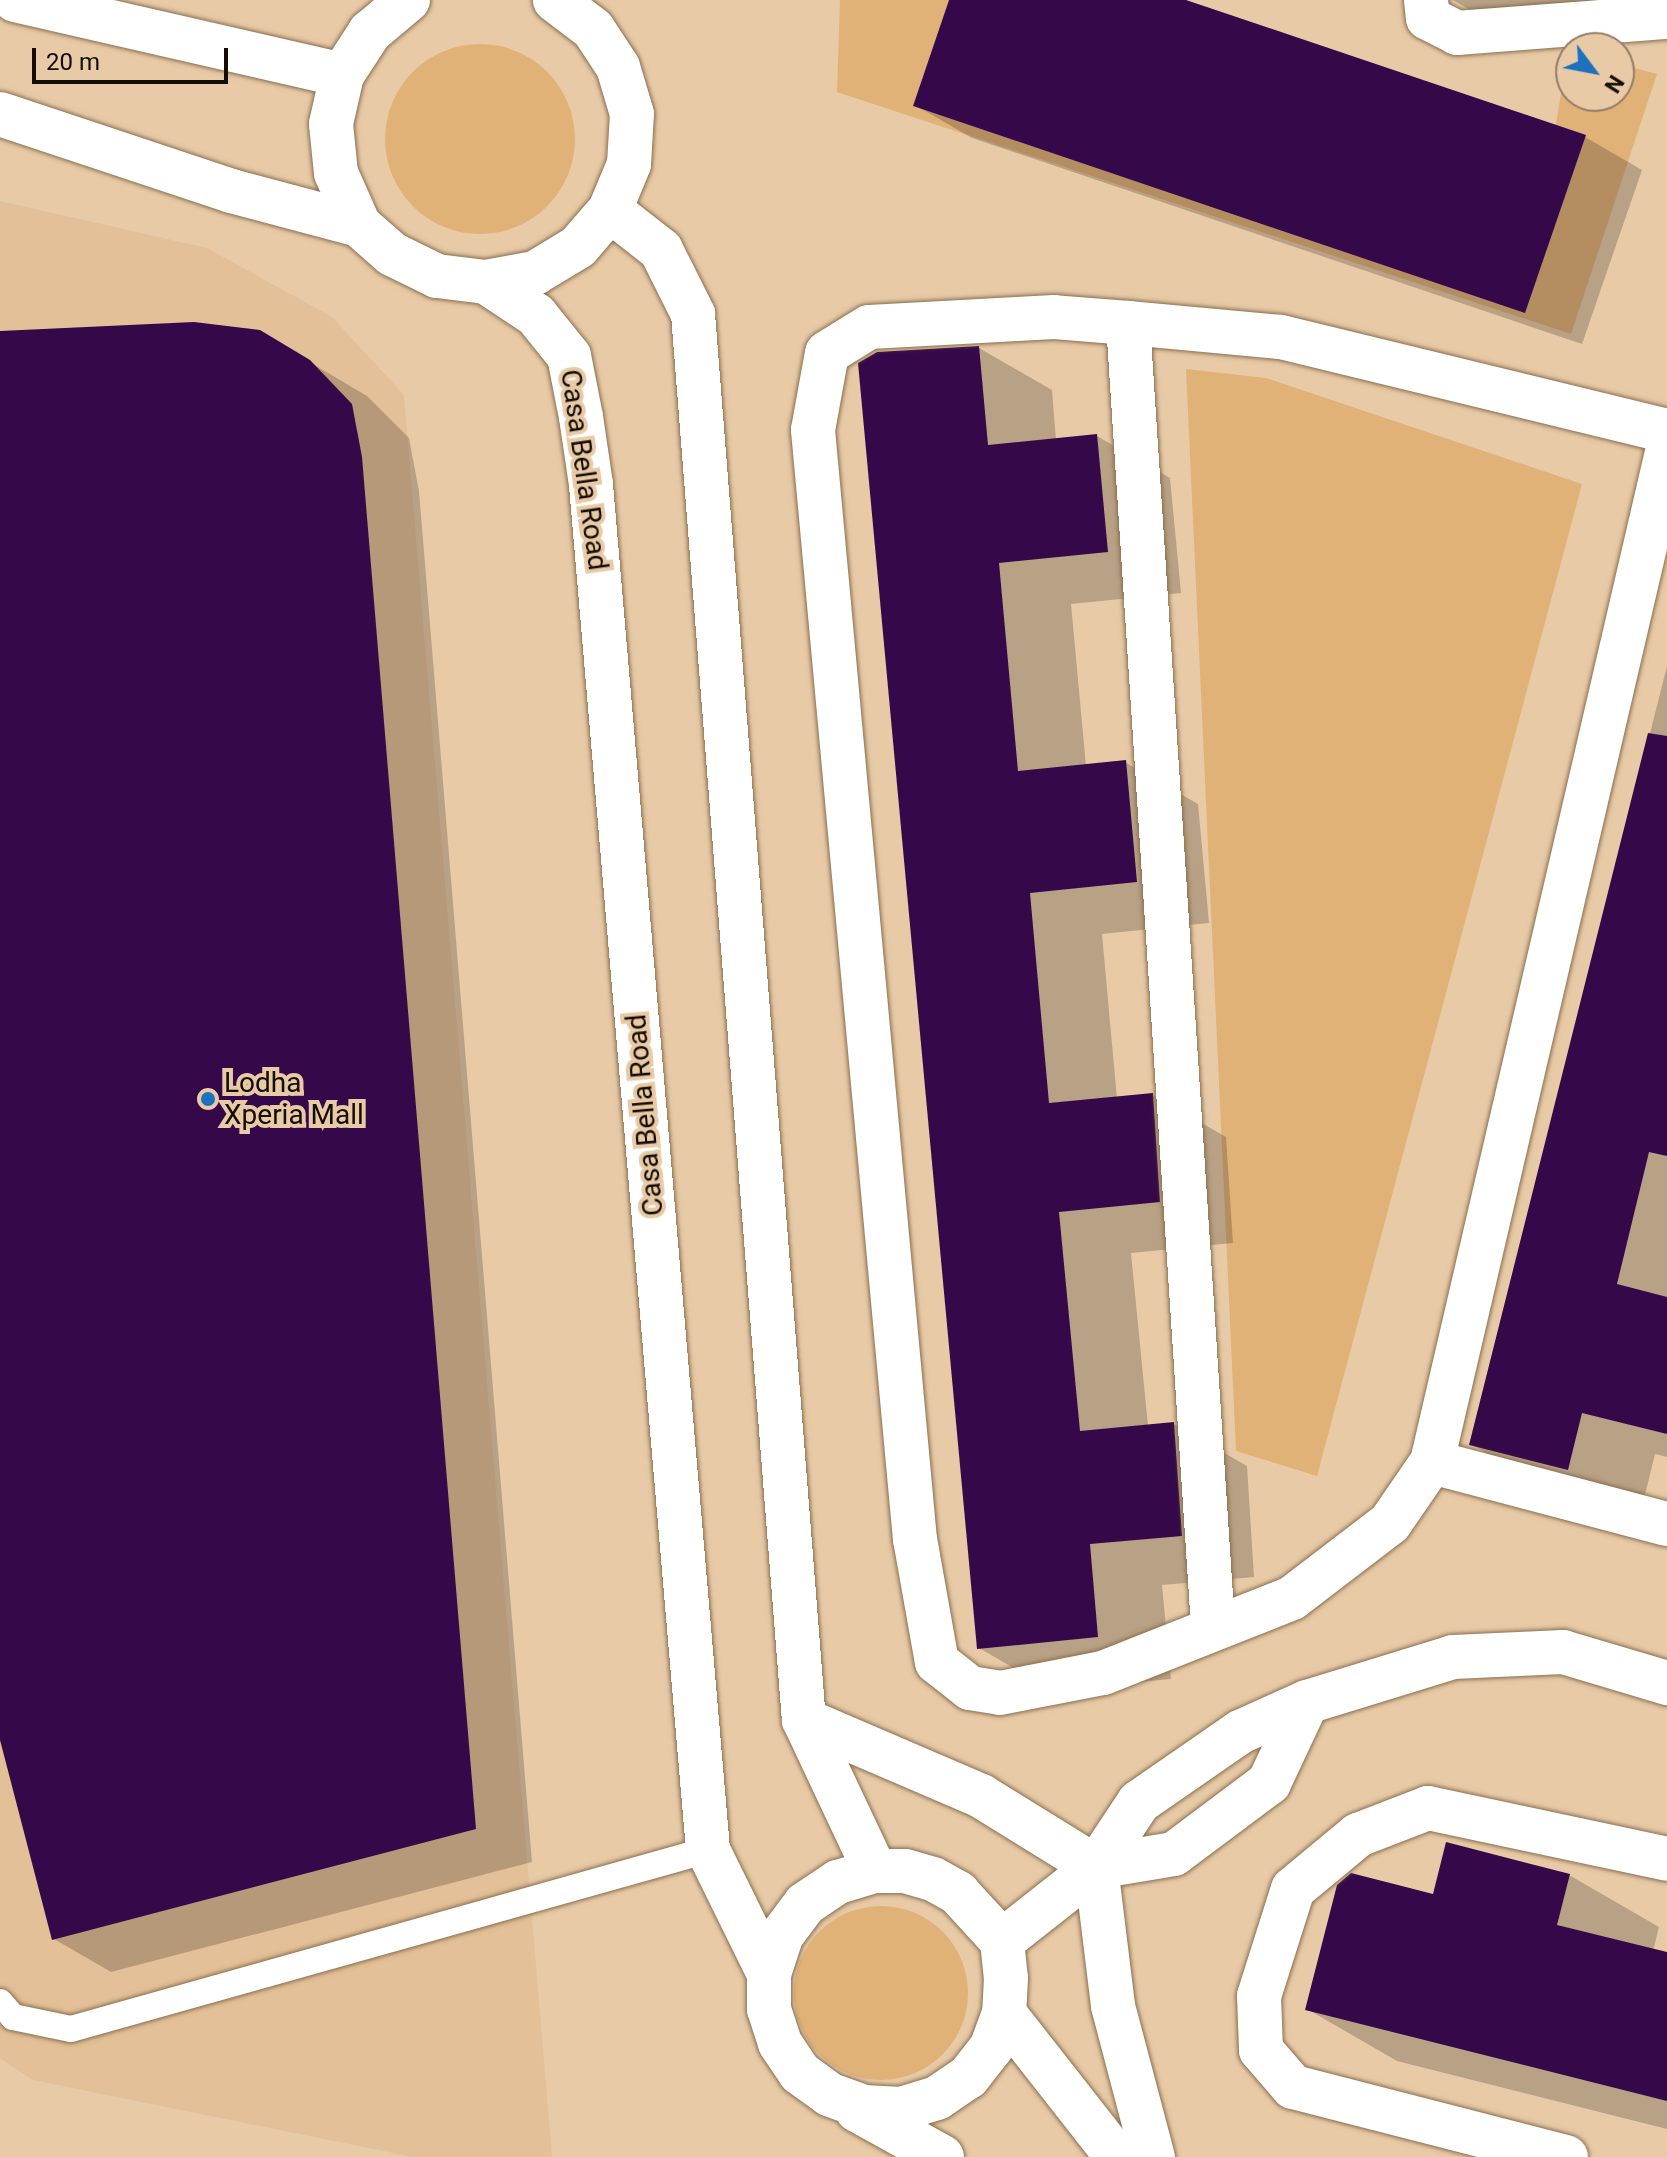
<!DOCTYPE html>
<style>
body{margin:0}
#map{position:relative;width:1667px;height:2157px;overflow:hidden;background:#e8caa7;font-family:Roboto,sans-serif}
div>[style]{position:absolute}
.built>*{inset:0;background:#e3c097}
.green>*{inset:0;background:#e1b278}
.round{border-radius:50%}
.shadow>*{inset:0;background:#0003}
.building>*{inset:0;background:#350949}
.roads{filter:drop-shadow(0 0 2px #896f4e) drop-shadow(0 0 2px #896f4e)}
.lane>*{height:26px;margin:-13px;padding:0 13px;transform-origin:13px;border-radius:13px;background:#fff}
.street>*{height:44px;margin:-22px;padding:0 22px;transform-origin:22px;border-radius:22px;background:#fff}
.dots>*{width:22px;height:22px;translate:-50% -50%;box-sizing:border-box;border:4px solid #e8caa7;border-radius:50%}
span{translate:-50% -50%;white-space:nowrap;text-align:center;line-height:1.15;-webkit-text-stroke:8px #e8caa7;paint-order:stroke}
.street-label{font-size:28px;color:#150c02}
.poi-label{font-size:28px;color:#150c02}
.left{translate:0 -50%;text-align:left}
.north{position:absolute;left:1555px;top:32px;width:80px;height:80px;box-sizing:border-box;background:#e8caa7;border:2px solid #947e65;border-radius:50%;rotate:122deg;font-size:22px;font-weight:700;line-height:32px;text-align:center;color:#150c02}
.north::after{content:'';display:block;margin:auto;width:28px;height:36px;background:#1d71bf;clip-path:polygon(50% 0,100% 100%,50% 72%,0 100%)}
.scale{position:absolute;left:32px;top:48px;width:196px;height:36px;box-sizing:border-box;border:4px solid #150c02;border-top:0;padding-left:10px;font-size:24px;line-height:28px;white-space:nowrap;color:#150c02;-webkit-text-stroke:6px #e8caa7;paint-order:stroke}
</style>
<div id="map">
<div class="built">
<i style="clip-path:polygon(0 201px,207px 248px,332px 317px,404px 395px,552px 2157px,413px 2157px,33px 2080px,0 2058px)"></i>
</div>
<div class="green">
<i style="clip-path:polygon(840px 0,949px 0,913px 106px,1525px 312px,1568px 51px,1571px 52px,1571px 96px,1619px 96px,1619px 64px,1657px 74px,1571px 334px,837px 92px)"></i>
<i class="round" style="left:385px;top:44px;width:190px;height:190px"></i>
<i style="clip-path:polygon(1186px 369px,1266px 378px,1582px 484px,1317px 1476px,1236px 1451px)"></i>
<i class="round" style="left:794px;top:1906px;width:174px;height:174px"></i>
</div>
<div class="shadow">
<i style="clip-path:polygon(951px 0,1180px 0,1585px 137px,1642px 170px,1582px 344px,972px 138px,915px 105px)"></i>
<i style="clip-path:polygon(1453px 0,1667px 0,1527px 43px)"></i>
<i style="clip-path:polygon(259px 332px,367px 396px,409px 438px,419px 491px,532px 1862px,111px 1972px,54px 1939px,0 1732px,0 333px)"></i>
<i style="clip-path:polygon(979px 348px,1052px 390px,1056px 440px,1097px 436px,1170px 478px,1181px 593px,1071px 604px,1086px 766px,1125px 762px,1198px 804px,1209px 923px,1102px 934px,1117px 1099px,1153px 1095px,1226px 1137px,1233px 1243px,1131px 1253px,1148px 1426px,1174px 1424px,1247px 1466px,1254px 1577px,1162px 1585px,1171px 1679px,1052px 1690px,979px 1648px)"></i>
<i style="clip-path:polygon(1667px 666px,1667px 1457px,1655px 1454px,1641px 1511px,1544px 1486px,1471px 1444px)"></i>
<i style="clip-path:polygon(1569px 1875px,1659px 1927px,1653px 1951px,1667px 1954px,1667px 2129px,1397px 2061px,1307px 2009px,1434px 1896px)"></i>
</div>
<div class="building">
<i style="clip-path:polygon(949px 0,1186px 0,1586px 135px,1525px 313px,913px 106px)"></i>
<i style="clip-path:polygon(194px 322px,260px 330px,310px 360px,352px 404px,362px 457px,476px 1829px,52px 1940px,0 1740px,0 331px)"></i>
<i style="clip-path:polygon(979px 346px,988px 445px,1097px 434px,1108px 552px,999px 563px,1018px 771px,1126px 760px,1137px 882px,1030px 893px,1049px 1103px,1153px 1093px,1160px 1202px,1059px 1212px,1080px 1431px,1174px 1422px,1182px 1536px,1090px 1544px,1098px 1637px,977px 1649px,858px 363px,877px 352px)"></i>
<i style="clip-path:polygon(1648px 733px,1667px 736px,1667px 1156px,1649px 1152px,1617px 1284px,1667px 1297px,1667px 1434px,1582px 1413px,1568px 1470px,1469px 1445px)"></i>
<i style="clip-path:polygon(1446px 1842px,1570px 1874px,1557px 1925px,1667px 1952px,1667px 2101px,1305px 2010px,1337px 1885px,1351px 1873px,1433px 1894px)"></i>
</div>
<div class="roads">
<div class="lane">
<i style="left:0;top:2002px;width:20px;rotate:49deg"></i>
<i style="left:13px;top:2017px;width:59px;rotate:11.7deg"></i>
<i style="left:71px;top:2029px;width:662px;rotate:-15.7deg"></i>
</div>
<div class="street">
<i style="left:15px;top:0;width:335px;rotate:12.9deg"></i>
<i style="left:408px;top:0;width:50px;rotate:139.9deg"></i>
<i style="left:370px;top:32px;width:51px;rotate:123.1deg"></i>
<i style="left:342px;top:75px;width:50px;rotate:102.7deg"></i>
<i style="left:331px;top:124px;width:49px;rotate:84.2deg"></i>
<i style="left:336px;top:173px;width:57px;rotate:66.1deg"></i>
<i style="left:359px;top:225px;width:44px;rotate:41.3deg"></i>
<i style="left:392px;top:254px;width:50px;rotate:26.1deg"></i>
<i style="left:437px;top:276px;width:49px;rotate:7deg"></i>
<i style="left:486px;top:282px;width:50px;rotate:-10.4deg"></i>
<i style="left:535px;top:273px;width:50px;rotate:-31.2deg"></i>
<i style="left:578px;top:247px;width:49px;rotate:-49.1deg"></i>
<i style="left:610px;top:210px;width:50px;rotate:-67.6deg"></i>
<i style="left:629px;top:164px;width:50px;rotate:-86.6deg"></i>
<i style="left:632px;top:114px;width:49px;rotate:-106.6deg"></i>
<i style="left:618px;top:67px;width:45px;rotate:-123.3deg"></i>
<i style="left:593px;top:29px;width:48px;rotate:-142.7deg"></i>
<i style="left:1426px;top:0;width:18px;rotate:84deg"></i>
<i style="left:1428px;top:18px;width:33px;rotate:27deg"></i>
<i style="left:1457px;top:33px;width:211px;rotate:-4.4deg"></i>
<i style="left:0;top:114px;width:243px;rotate:18.4deg"></i>
<i style="left:231px;top:191px;width:132px;rotate:14.9deg"></i>
<i style="left:610px;top:210px;width:65px;rotate:38.1deg"></i>
<i style="left:661px;top:250px;width:72px;rotate:63.4deg"></i>
<i style="left:693px;top:314px;width:1410px;rotate:85.49deg"></i>
<i style="left:804px;top:1720px;width:167px;rotate:64.8deg"></i>
<i style="left:486px;top:282px;width:60px;rotate:33.4deg"></i>
<i style="left:536px;top:315px;width:53px;rotate:51.2deg"></i>
<i style="left:569px;top:356px;width:62px;rotate:78.9deg"></i>
<i style="left:581px;top:417px;width:69px;rotate:81.6deg"></i>
<i style="left:591px;top:485px;width:1370px;rotate:85.1deg"></i>
<i style="left:708px;top:1850px;width:138px;rotate:63.8deg"></i>
<i style="left:1128px;top:323px;width:1308px;rotate:86.27deg"></i>
<i style="left:1667px;top:431px;width:398px;rotate:-166.3deg"></i>
<i style="left:1280px;top:337px;width:153px;rotate:-174.7deg"></i>
<i style="left:1128px;top:323px;width:74px;rotate:-175.4deg"></i>
<i style="left:1054px;top:317px;width:185px;rotate:176.9deg"></i>
<i style="left:869px;top:327px;width:49px;rotate:148.2deg"></i>
<i style="left:827px;top:353px;width:78px;rotate:100.3deg"></i>
<i style="left:813px;top:430px;width:1114px;rotate:84.75deg"></i>
<i style="left:915px;top:1539px;width:125px;rotate:79.9deg"></i>
<i style="left:937px;top:1662px;width:42px;rotate:38.2deg"></i>
<i style="left:970px;top:1688px;width:30px;rotate:9deg"></i>
<i style="left:1000px;top:1693px;width:105px;rotate:-11deg"></i>
<i style="left:1103px;top:1673px;width:203px;rotate:-21.6deg"></i>
<i style="left:1292px;top:1598px;width:123px;rotate:-37.4deg"></i>
<i style="left:1390px;top:1523px;width:74px;rotate:-55.5deg"></i>
<i style="left:1432px;top:1462px;width:1037px;rotate:-76.9deg"></i>
<i style="left:1432px;top:1462px;width:243px;rotate:14.8deg"></i>
<i style="left:804px;top:1720px;width:193px;rotate:23.2deg"></i>
<i style="left:981px;top:1796px;width:135px;rotate:31.7deg"></i>
<i style="left:1096px;top:1867px;width:79px;rotate:-9.5deg"></i>
<i style="left:1174px;top:1854px;width:119px;rotate:-36.8deg"></i>
<i style="left:1269px;top:1783px;width:89px;rotate:-64.9deg"></i>
<i style="left:1096px;top:1867px;width:140px;rotate:83deg"></i>
<i style="left:1113px;top:2006px;width:156px;rotate:75.2deg"></i>
<i style="left:875px;top:1871px;width:30px"></i>
<i style="left:905px;top:1871px;width:29px;rotate:16deg"></i>
<i style="left:933px;top:1879px;width:29px;rotate:29deg"></i>
<i style="left:958px;top:1893px;width:65px;rotate:47.5deg"></i>
<i style="left:1002px;top:1941px;width:37px;rotate:84deg"></i>
<i style="left:1006px;top:1978px;width:35px;rotate:93deg"></i>
<i style="left:1004px;top:2013px;width:37px;rotate:110deg"></i>
<i style="left:991px;top:2048px;width:37px;rotate:128deg"></i>
<i style="left:968px;top:2077px;width:37px;rotate:146deg"></i>
<i style="left:937px;top:2098px;width:38px;rotate:163deg"></i>
<i style="left:901px;top:2109px;width:37px;rotate:-177deg"></i>
<i style="left:864px;top:2107px;width:37px;rotate:-160deg"></i>
<i style="left:829px;top:2094px;width:36px;rotate:-144deg"></i>
<i style="left:800px;top:2073px;width:36px;rotate:-124deg"></i>
<i style="left:780px;top:2043px;width:36px;rotate:-108deg"></i>
<i style="left:769px;top:2009px;width:35px;rotate:-90deg"></i>
<i style="left:769px;top:1974px;width:40px;rotate:-72deg"></i>
<i style="left:781px;top:1936px;width:40px;rotate:-53deg"></i>
<i style="left:805px;top:1904px;width:40px;rotate:-34deg"></i>
<i style="left:838px;top:1882px;width:39px;rotate:-17deg"></i>
<i style="left:1002px;top:1941px;width:120px;rotate:-38.2deg"></i>
<i style="left:1096px;top:1867px;width:78px;rotate:-56.5deg"></i>
<i style="left:1139px;top:1802px;width:123px;rotate:-34.7deg"></i>
<i style="left:1240px;top:1732px;width:73px;rotate:-24.1deg"></i>
<i style="left:1307px;top:1702px;width:153px;rotate:-17.1deg"></i>
<i style="left:1453px;top:1657px;width:110px;rotate:-2.6deg"></i>
<i style="left:1563px;top:1652px;width:109px;rotate:16.6deg"></i>
<i style="left:1004px;top:2013px;width:183px;rotate:51.9deg"></i>
<i style="left:857px;top:2110px;width:97px;rotate:28.9deg"></i>
<i style="left:1566px;top:2157px;width:282px;rotate:-165.6deg"></i>
<i style="left:1293px;top:2087px;width:49px;rotate:-130.9deg"></i>
<i style="left:1261px;top:2050px;width:54px;rotate:-92.1deg"></i>
<i style="left:1259px;top:1996px;width:112px;rotate:-72.4deg"></i>
<i style="left:1293px;top:1889px;width:85px;rotate:-39.7deg"></i>
<i style="left:1358px;top:1835px;width:75px;rotate:-21.1deg"></i>
<i style="left:1428px;top:1808px;width:244px;rotate:12deg"></i>
</div>
</div>
<div class="dots">
<i style="left:208px;top:1099px;background:#1d71bf"></i>
</div>
<div class="street-label">
<span style="left:584px;top:470px;rotate:82deg">Casa Bella Road</span>
<span style="left:645px;top:1115px;rotate:-95deg">Casa Bella Road</span>
</div>
<div class="poi-label">
<span class="left" style="left:224px;top:1099px">Lodha<br>Xperia Mall</span>
</div>
<div class="north">N</div>
<div class="scale">20 m</div>
</div>
